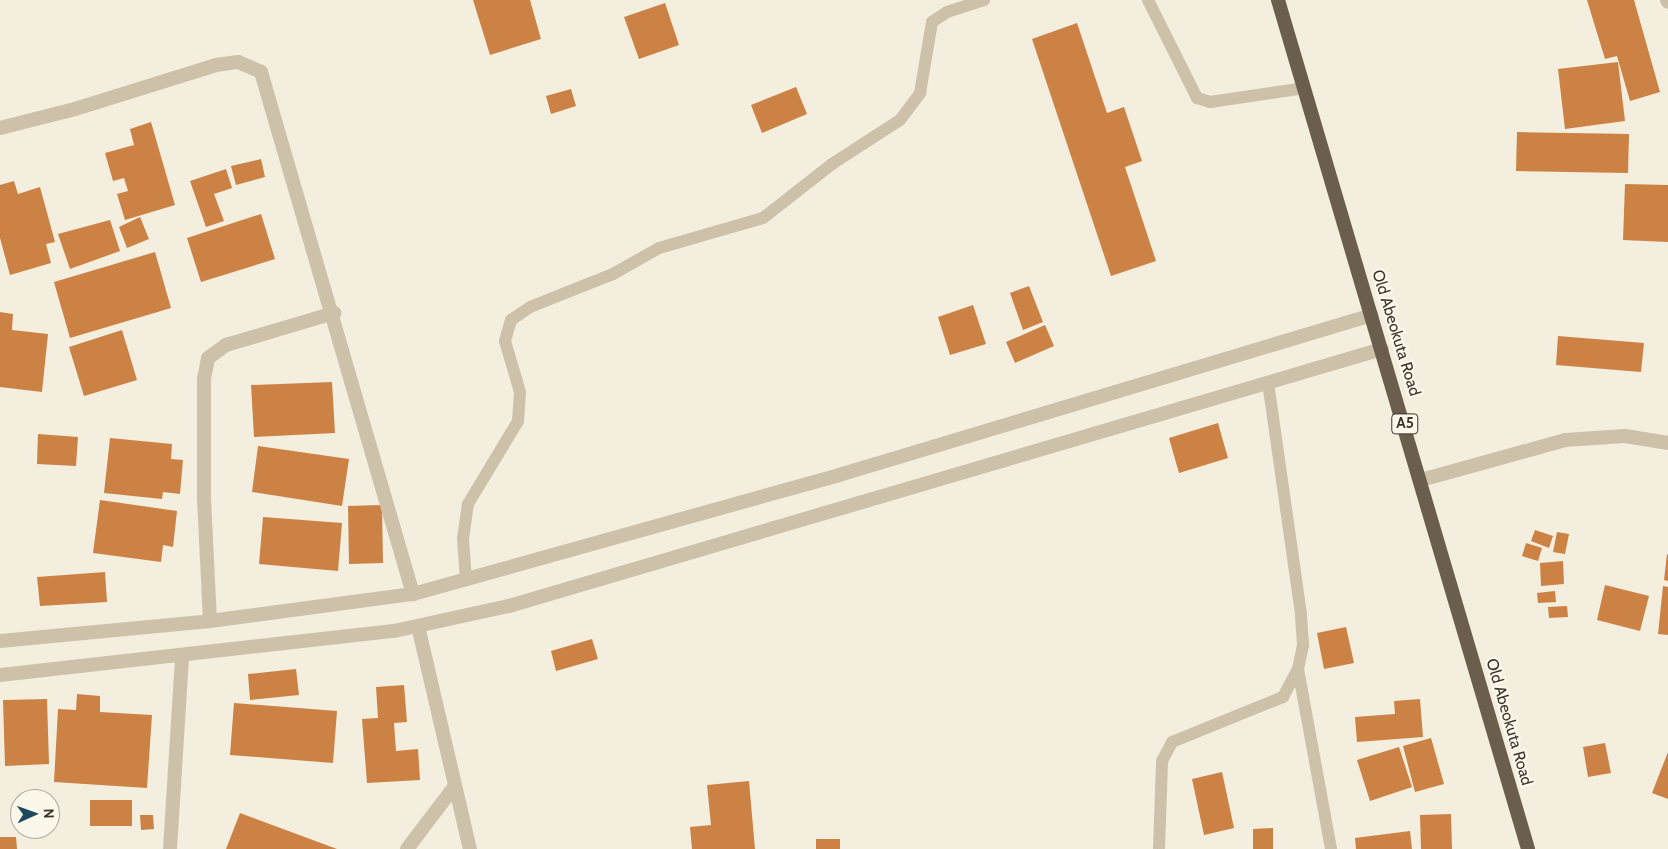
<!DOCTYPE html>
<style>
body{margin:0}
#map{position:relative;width:1668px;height:849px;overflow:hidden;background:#f4eede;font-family:Cabin,sans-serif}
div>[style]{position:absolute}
.building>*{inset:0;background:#cb8244}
.service>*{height:12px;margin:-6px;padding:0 6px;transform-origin:6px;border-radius:6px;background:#cdc1a9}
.minor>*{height:14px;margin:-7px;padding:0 7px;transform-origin:7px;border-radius:7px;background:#cdc1a9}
.tertiary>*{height:14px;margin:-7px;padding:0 7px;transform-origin:7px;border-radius:7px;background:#cdc1a9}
.trunk>*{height:14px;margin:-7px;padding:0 7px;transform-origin:7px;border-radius:7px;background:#6c5e4c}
span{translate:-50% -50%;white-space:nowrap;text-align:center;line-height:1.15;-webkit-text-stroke:4.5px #fbf7eb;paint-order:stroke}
.shield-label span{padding:1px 4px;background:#fbf7eb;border:1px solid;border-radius:4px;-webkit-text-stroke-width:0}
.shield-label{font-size:15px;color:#393229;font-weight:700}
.street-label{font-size:16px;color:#393229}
.north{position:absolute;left:10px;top:789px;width:50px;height:50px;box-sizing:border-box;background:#fbf7eb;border:1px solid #ada89d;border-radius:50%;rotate:88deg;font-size:14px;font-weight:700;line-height:20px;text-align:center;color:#393229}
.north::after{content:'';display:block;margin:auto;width:18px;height:22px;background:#1c4b5d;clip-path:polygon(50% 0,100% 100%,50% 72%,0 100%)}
</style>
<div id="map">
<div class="building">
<i style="clip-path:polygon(473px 0,530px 0,541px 39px,490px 55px)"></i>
<i style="clip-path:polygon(1587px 0,1634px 0,1660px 92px,1630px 101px,1617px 56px,1605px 59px)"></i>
<i style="clip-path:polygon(665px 3px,679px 45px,639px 59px,624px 17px)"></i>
<i style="clip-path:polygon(1077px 23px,1107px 113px,1124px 107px,1142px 161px,1125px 167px,1156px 261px,1111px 276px,1032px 39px)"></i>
<i style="clip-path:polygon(1618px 62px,1625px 121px,1565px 129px,1558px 69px)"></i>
<i style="clip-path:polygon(796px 87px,807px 114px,762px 133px,751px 105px)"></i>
<i style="clip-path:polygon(571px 89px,576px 106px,551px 114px,546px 96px)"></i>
<i style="clip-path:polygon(151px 122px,175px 205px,125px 220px,117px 194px,128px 191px,124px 178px,113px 181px,105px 153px,134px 145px,130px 129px)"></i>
<i style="clip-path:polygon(1517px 132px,1629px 134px,1628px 173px,1516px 171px)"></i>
<i style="clip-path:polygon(261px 159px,265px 177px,236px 185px,231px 166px)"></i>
<i style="clip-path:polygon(226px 169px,232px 188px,214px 194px,224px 221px,206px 227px,190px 181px)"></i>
<i style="clip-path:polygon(14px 181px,18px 194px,40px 187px,55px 242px,46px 244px,51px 263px,10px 275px,0 238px,0 185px)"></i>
<i style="clip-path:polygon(1625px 184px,1668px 185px,1668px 242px,1623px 240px)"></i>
<i style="clip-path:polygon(261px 214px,275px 259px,201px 282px,187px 238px)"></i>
<i style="clip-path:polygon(140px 217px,149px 239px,127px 248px,119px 227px)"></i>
<i style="clip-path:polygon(110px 220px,120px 251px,70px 269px,58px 234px)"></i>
<i style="clip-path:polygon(155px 252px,171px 308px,70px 338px,54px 282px)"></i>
<i style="clip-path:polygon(1029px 286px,1043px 322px,1023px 330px,1010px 293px)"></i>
<i style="clip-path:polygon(973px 305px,986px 344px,950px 355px,938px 317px)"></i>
<i style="clip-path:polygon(0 312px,13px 314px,12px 330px,48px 334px,42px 392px,0 387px)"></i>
<i style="clip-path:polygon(1045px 325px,1054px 346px,1015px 363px,1006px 342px)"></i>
<i style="clip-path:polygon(122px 330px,137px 380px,84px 396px,69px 347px)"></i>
<i style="clip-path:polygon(1558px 336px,1644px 343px,1641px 372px,1556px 365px)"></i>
<i style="clip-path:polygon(332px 382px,335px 433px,254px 437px,251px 385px)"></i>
<i style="clip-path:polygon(1218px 423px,1228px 458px,1179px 473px,1169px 438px)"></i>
<i style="clip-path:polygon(38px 434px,78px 437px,76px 466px,37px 464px)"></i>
<i style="clip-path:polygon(110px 438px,172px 444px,171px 459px,183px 460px,180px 494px,163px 492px,162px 499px,104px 493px)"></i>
<i style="clip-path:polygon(258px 446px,349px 459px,342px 506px,252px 492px)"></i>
<i style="clip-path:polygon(100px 500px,177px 511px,173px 547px,163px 545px,161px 562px,93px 553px)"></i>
<i style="clip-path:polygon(382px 505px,383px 563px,349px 564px,348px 506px)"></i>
<i style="clip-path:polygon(263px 517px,342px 523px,338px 571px,259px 564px)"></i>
<i style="clip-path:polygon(1535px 530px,1553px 536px,1549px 548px,1531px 541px)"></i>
<i style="clip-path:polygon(1557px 532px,1569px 534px,1565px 554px,1553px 552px)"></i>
<i style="clip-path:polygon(1526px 543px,1542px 548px,1538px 561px,1522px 556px)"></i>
<i style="clip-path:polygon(1667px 554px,1668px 555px,1668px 581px,1664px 580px)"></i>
<i style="clip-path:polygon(1563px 561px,1564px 584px,1541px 586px,1540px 563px)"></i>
<i style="clip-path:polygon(105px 572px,107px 602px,40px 606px,37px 577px)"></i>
<i style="clip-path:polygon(1605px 585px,1649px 596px,1640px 631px,1597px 620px)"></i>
<i style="clip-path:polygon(1663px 586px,1668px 587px,1668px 635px,1658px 634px)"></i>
<i style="clip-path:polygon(1555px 591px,1556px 602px,1538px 603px,1537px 593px)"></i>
<i style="clip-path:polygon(1567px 606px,1568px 617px,1549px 618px,1548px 607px)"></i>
<i style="clip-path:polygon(1346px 627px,1354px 663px,1324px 669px,1317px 633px)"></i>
<i style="clip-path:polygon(592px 639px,598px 659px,556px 671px,551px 651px)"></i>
<i style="clip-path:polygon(296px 669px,299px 695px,250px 700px,248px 674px)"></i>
<i style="clip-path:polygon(404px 685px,407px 722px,394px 723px,396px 751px,418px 749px,420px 780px,367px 783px,362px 719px,378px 718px,376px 687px)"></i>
<i style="clip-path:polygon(77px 694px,100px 696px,100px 712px,152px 715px,147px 788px,54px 782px,58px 709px,76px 710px)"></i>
<i style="clip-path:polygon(47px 699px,49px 764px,5px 766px,3px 700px)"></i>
<i style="clip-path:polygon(1420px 699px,1423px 737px,1357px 742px,1355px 717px,1395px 714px,1394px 701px)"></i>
<i style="clip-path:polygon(234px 703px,337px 711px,333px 763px,230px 755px)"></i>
<i style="clip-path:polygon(1431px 738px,1444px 784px,1415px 792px,1403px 746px)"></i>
<i style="clip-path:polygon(1605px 743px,1611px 773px,1588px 777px,1583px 747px)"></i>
<i style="clip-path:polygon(1399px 747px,1412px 787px,1370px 801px,1357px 760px)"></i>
<i style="clip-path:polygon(1668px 752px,1668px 799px,1652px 793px)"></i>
<i style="clip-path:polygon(1222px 772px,1234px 828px,1204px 835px,1192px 779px)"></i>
<i style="clip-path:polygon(749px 781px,755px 849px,692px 849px,690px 827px,711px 825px,707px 785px)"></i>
<i style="clip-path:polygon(90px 800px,132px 800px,132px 826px,90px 826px)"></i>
<i style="clip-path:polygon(240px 813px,337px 849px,226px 849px)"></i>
<i style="clip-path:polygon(1451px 814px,1452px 849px,1421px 849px,1420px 815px)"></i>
<i style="clip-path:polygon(140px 815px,153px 815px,154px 829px,141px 830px)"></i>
<i style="clip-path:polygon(1273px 828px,1273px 849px,1253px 849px,1253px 829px)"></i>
<i style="clip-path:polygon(1410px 831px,1412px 849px,1356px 849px,1355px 838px)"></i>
<i style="clip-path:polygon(0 837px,16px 837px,17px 849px,0 849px)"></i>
<i style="clip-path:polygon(816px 839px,840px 839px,840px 849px,816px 849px)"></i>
</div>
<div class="service">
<i style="left:1148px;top:0;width:110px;rotate:63.4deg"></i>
<i style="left:1197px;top:98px;width:14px;rotate:17deg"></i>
<i style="left:1210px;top:102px;width:96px;rotate:-8.4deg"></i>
<i style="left:466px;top:580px;width:41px;rotate:-94.2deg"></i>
<i style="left:463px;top:539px;width:35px;rotate:-82deg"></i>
<i style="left:468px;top:504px;width:97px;rotate:-58.9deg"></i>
<i style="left:518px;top:421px;width:29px;rotate:-86deg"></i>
<i style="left:520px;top:392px;width:53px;rotate:-106.4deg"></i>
<i style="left:505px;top:341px;width:22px;rotate:-74deg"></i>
<i style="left:511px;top:320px;width:23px;rotate:-34deg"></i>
<i style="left:530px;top:307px;width:89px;rotate:-21.7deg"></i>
<i style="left:613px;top:274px;width:53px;rotate:-29.5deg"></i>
<i style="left:659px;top:248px;width:108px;rotate:-16.1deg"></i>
<i style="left:763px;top:218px;width:88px;rotate:-38deg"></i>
<i style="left:832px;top:164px;width:81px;rotate:-32.9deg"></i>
<i style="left:900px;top:120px;width:34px;rotate:-53deg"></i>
<i style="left:920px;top:93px;width:72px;rotate:-80.4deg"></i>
<i style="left:932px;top:22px;width:18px;rotate:-34deg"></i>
<i style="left:947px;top:12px;width:39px;rotate:-18deg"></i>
<i style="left:1298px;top:669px;width:183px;rotate:79.6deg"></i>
<i style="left:1159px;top:849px;width:88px;rotate:-88deg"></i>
<i style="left:1162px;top:761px;width:21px;rotate:-62deg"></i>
<i style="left:1172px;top:742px;width:120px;rotate:-22.1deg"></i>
<i style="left:1283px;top:697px;width:32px;rotate:-62deg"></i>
<i style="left:1298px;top:669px;width:25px;rotate:-78deg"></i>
<i style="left:1303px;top:645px;width:31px;rotate:-94deg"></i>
<i style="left:1301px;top:614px;width:234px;rotate:-98.1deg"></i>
</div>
<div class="minor">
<i style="left:1667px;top:0;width:2px;rotate:63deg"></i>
<i style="left:0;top:128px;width:77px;rotate:-14.2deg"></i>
<i style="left:75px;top:109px;width:148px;rotate:-17.3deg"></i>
<i style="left:216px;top:65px;width:22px;rotate:-8deg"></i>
<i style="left:238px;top:62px;width:25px;rotate:23deg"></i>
<i style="left:261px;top:72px;width:544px;rotate:73.77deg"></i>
<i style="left:1421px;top:480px;width:149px;rotate:-15.5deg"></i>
<i style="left:1565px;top:440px;width:60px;rotate:-3.8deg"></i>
<i style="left:1625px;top:436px;width:44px;rotate:9.2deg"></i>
<i style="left:210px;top:621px;width:121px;rotate:-92.8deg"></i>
<i style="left:204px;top:500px;width:121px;rotate:-90deg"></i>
<i style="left:204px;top:379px;width:21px;rotate:-79deg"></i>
<i style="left:208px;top:358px;width:22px;rotate:-36deg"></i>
<i style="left:226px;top:345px;width:113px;rotate:-16.5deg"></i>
<i style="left:418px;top:626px;width:229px;rotate:76.9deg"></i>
<i style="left:170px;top:849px;width:191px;rotate:-86.4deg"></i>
<i style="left:407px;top:849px;width:78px;rotate:-52.8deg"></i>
</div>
<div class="tertiary">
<i style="left:0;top:641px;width:211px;rotate:-5.4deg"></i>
<i style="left:210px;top:621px;width:205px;rotate:-7.6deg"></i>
<i style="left:413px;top:594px;width:442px;rotate:-15.6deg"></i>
<i style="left:839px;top:475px;width:556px;rotate:-16.71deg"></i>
<i style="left:0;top:675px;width:396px;rotate:-6.4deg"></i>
<i style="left:394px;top:631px;width:118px;rotate:-12.3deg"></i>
<i style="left:509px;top:606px;width:910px;rotate:-16.4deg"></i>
</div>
<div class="trunk">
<i style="left:1278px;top:0;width:885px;rotate:73.59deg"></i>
</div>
<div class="shield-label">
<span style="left:1405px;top:424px">A5</span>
</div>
<div class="street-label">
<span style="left:1396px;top:333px;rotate:73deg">Old Abeokuta Road</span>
<span style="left:1509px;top:722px;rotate:74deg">Old Abeokuta Road</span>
</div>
<div class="north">N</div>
</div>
